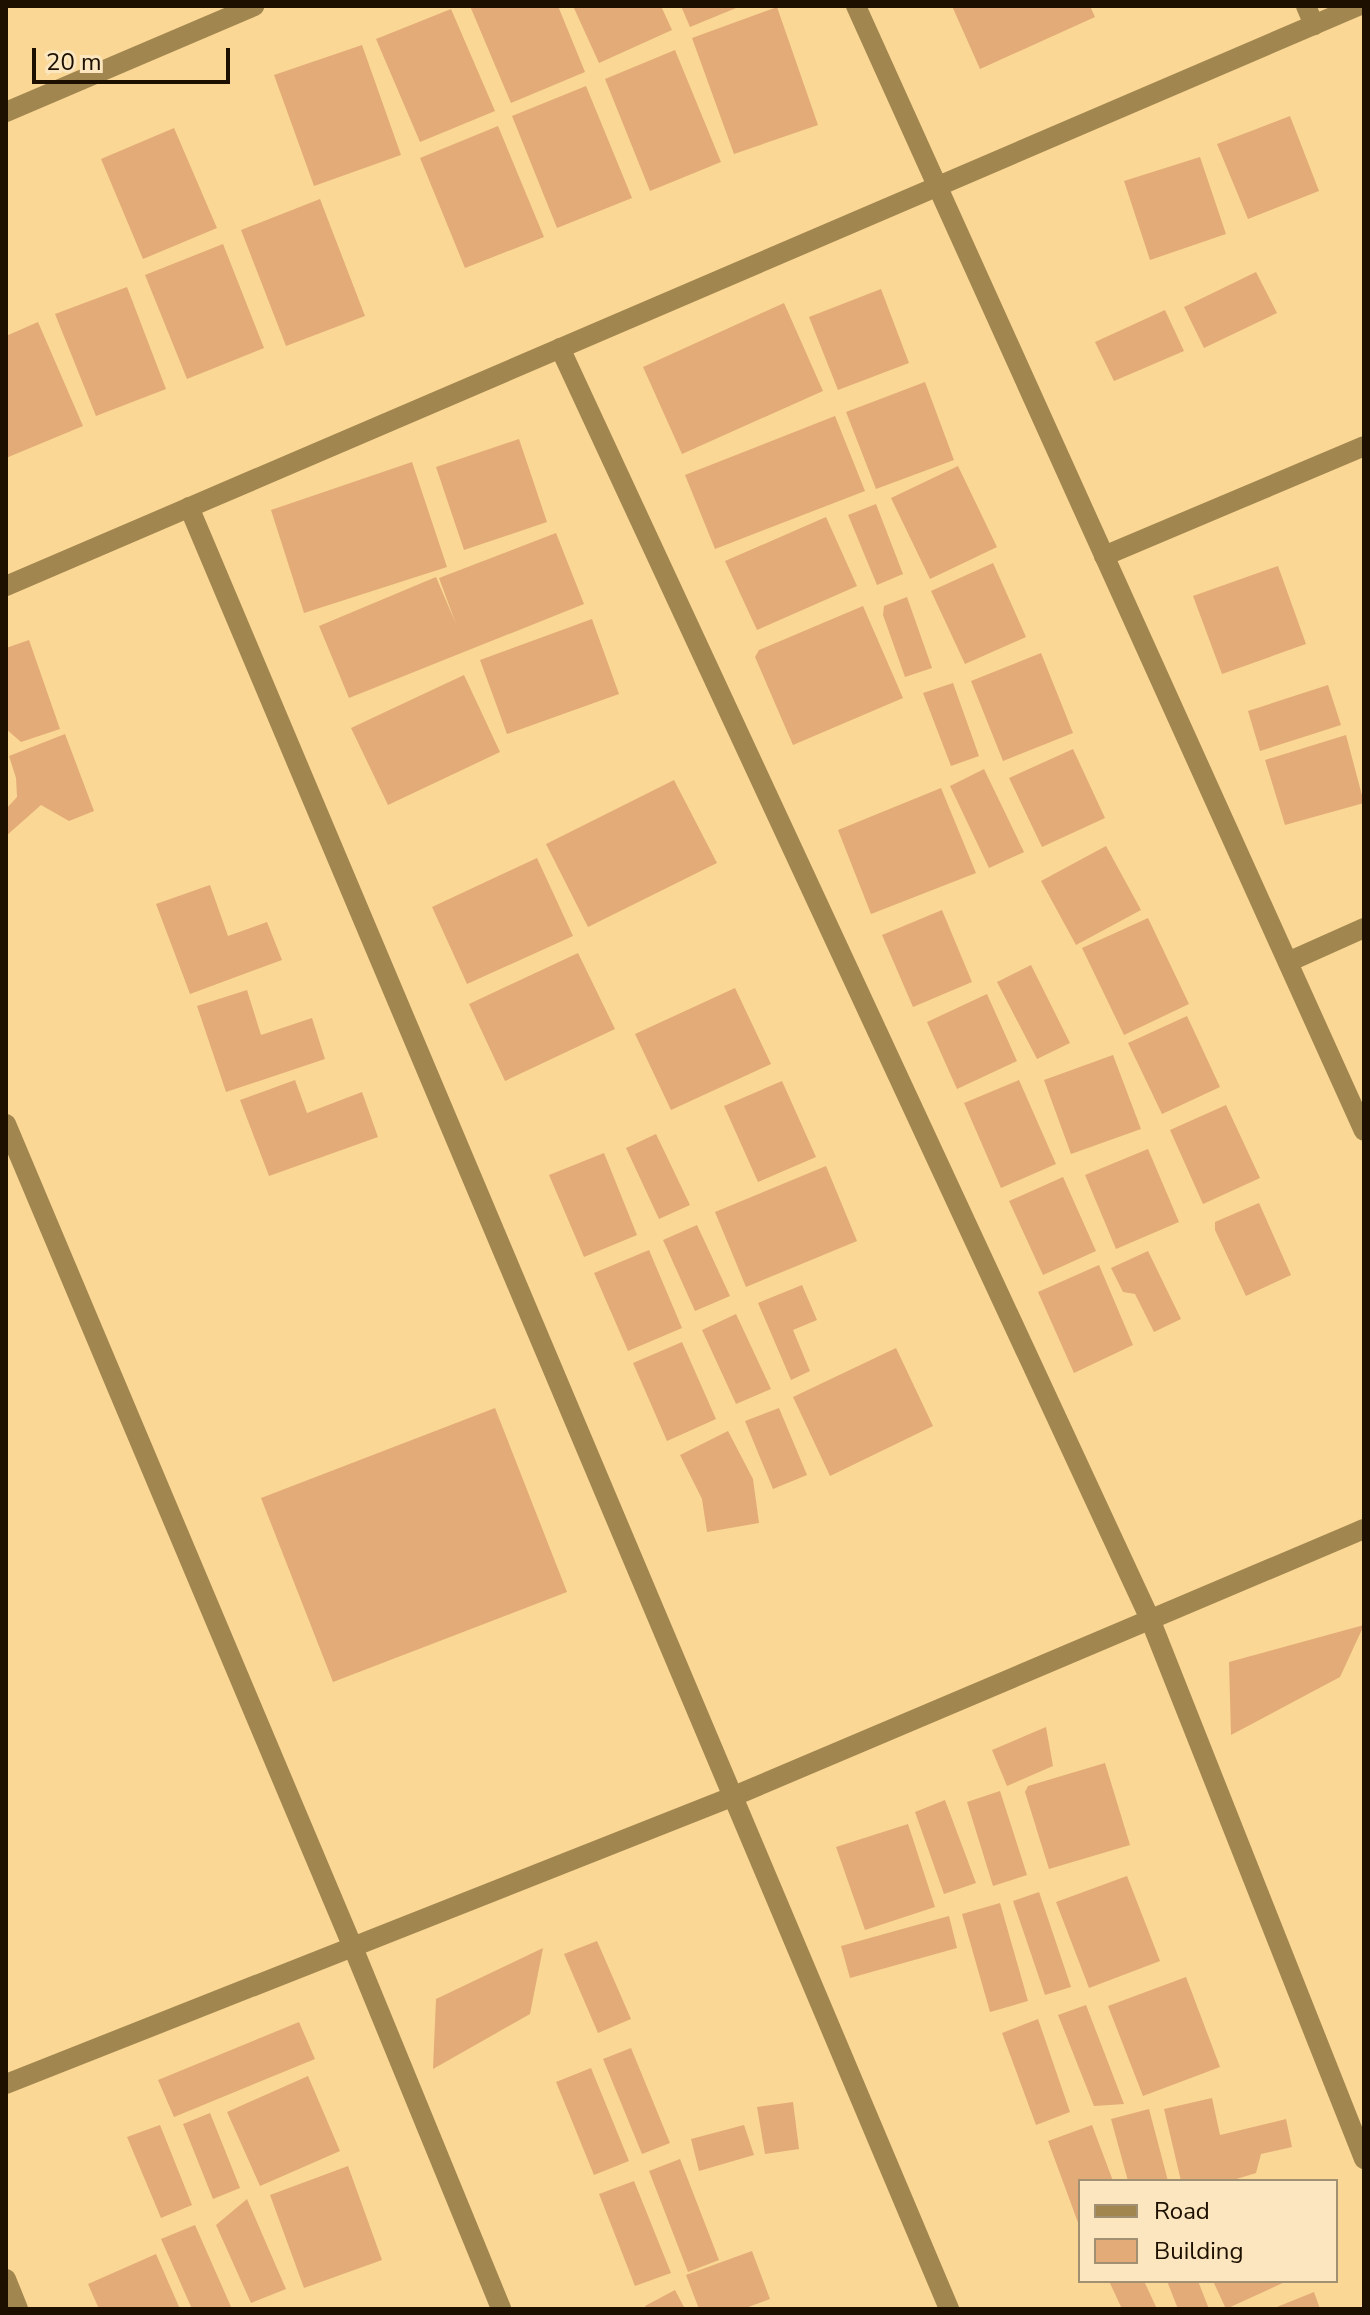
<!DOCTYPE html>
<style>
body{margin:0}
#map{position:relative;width:1370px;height:2315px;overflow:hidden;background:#fad794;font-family:"Nunito Sans",sans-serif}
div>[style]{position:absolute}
.building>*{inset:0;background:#e3ab78}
.minor>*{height:20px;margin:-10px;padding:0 10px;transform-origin:10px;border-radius:10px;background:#a2864f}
span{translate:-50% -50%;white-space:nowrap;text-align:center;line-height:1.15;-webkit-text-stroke:8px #fbe6bf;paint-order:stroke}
.frame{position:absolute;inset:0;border:8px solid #1d1000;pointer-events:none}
.legend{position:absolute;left:1078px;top:2179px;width:260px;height:104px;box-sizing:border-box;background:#fbe6bf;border:2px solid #a29073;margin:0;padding:10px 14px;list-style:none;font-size:24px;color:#1d1000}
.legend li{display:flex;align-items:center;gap:16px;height:40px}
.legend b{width:40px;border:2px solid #a29073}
.scale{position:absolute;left:32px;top:48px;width:198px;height:36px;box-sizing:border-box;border:4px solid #1d1000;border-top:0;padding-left:10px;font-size:24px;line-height:28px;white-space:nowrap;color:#1d1000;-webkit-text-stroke:6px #fbe6bf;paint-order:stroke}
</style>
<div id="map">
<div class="building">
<i style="clip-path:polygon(470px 6px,558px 6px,585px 72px,511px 103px)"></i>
<i style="clip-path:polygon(573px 6px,661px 6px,672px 30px,599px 63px)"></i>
<i style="clip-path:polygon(681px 6px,741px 6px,690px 27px)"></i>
<i style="clip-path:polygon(952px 6px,1090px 6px,1095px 17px,980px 69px)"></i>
<i style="clip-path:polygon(777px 7px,818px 125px,734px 154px,692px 38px)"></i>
<i style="clip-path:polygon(451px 9px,495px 111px,420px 142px,376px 39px)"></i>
<i style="clip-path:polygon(362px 45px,401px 155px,314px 186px,274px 75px)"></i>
<i style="clip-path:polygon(675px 50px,721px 162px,650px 191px,605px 79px)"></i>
<i style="clip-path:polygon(586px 86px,632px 198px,557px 228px,512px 116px)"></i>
<i style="clip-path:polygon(1290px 116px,1319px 191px,1248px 219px,1217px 144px)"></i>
<i style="clip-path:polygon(498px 126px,544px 237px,465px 268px,420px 158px)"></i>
<i style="clip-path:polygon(174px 128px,217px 228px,143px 259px,101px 159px)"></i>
<i style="clip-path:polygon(1200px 157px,1226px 234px,1150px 260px,1124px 181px)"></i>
<i style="clip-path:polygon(320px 199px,365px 316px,286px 346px,241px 230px)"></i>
<i style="clip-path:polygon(223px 244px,264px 348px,187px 379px,145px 275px)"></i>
<i style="clip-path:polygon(1256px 272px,1277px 313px,1204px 348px,1184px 307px)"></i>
<i style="clip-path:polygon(127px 287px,166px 389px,96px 416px,55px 314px)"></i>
<i style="clip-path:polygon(881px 289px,909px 363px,838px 390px,809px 317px)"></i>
<i style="clip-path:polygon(784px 303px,823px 391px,682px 454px,643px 367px)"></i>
<i style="clip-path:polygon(1165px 310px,1184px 351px,1114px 381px,1095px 342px)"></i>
<i style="clip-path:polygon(38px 322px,83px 426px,6px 458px,6px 336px)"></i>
<i style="clip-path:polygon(925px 382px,954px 460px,876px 489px,846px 412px)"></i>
<i style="clip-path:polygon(835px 416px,865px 491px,715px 549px,685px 475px)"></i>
<i style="clip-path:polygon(519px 439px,547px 522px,464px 550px,436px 467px)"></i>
<i style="clip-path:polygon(412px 462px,447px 567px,304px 613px,271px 510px)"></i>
<i style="clip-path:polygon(958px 466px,997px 547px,930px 579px,891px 498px)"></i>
<i style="clip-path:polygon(876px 504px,903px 574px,877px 585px,848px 515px)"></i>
<i style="clip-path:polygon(826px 517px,857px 586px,757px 630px,725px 561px)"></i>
<i style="clip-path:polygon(556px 533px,584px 604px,349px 698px,319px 626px,436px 577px,456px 624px,439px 578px)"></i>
<i style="clip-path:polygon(993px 563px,1026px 637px,965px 664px,931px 591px)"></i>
<i style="clip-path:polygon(1278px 566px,1306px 644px,1222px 674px,1193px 596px)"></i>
<i style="clip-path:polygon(907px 597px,932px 668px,905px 677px,883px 615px,884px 606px)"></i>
<i style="clip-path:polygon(863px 606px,903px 698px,793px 745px,755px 657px,759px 650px)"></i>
<i style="clip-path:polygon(592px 619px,619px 694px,507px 734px,480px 660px)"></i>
<i style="clip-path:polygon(29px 640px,60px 729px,21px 742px,6px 729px,6px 648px)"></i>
<i style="clip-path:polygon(1041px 653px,1073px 733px,1003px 761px,971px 681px)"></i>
<i style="clip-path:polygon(464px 675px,500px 752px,388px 805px,351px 728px)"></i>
<i style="clip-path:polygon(953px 683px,979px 756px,951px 766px,923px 693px)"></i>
<i style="clip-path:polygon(1328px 685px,1341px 725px,1260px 751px,1248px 711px)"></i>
<i style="clip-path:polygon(65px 734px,94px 811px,69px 821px,41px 805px,6px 836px,6px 809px,17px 797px,16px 778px,9px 756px)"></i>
<i style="clip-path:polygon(1346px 735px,1364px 803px,1285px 825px,1265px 760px)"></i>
<i style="clip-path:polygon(1073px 749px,1105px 818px,1042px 847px,1009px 778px)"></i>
<i style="clip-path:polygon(984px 769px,1024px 852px,989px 868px,950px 786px)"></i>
<i style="clip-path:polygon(674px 780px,717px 863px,588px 927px,546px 844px)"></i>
<i style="clip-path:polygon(941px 788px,976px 873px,871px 914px,838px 830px)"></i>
<i style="clip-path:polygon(1106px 846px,1141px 910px,1076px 945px,1041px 881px)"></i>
<i style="clip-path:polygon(537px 858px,573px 936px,467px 984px,432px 907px)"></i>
<i style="clip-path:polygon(210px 885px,228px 936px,267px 922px,282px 960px,190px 994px,156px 904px)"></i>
<i style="clip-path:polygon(942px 910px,972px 982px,913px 1007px,882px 935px)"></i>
<i style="clip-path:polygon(1148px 918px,1189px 1004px,1124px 1035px,1082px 948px)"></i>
<i style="clip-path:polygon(578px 953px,615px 1029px,505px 1081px,469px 1004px)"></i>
<i style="clip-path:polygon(1031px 965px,1070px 1043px,1037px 1059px,997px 982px)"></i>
<i style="clip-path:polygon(735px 988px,771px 1064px,671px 1110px,635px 1034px)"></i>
<i style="clip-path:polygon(247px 990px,261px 1035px,312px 1018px,325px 1059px,226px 1092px,197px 1006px)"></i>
<i style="clip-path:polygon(987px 994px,1017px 1061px,957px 1089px,927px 1022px)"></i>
<i style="clip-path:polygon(1187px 1016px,1220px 1087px,1162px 1114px,1128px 1043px)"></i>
<i style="clip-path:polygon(1113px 1055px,1141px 1129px,1071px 1154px,1044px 1080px)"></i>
<i style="clip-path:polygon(295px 1080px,307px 1113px,362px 1092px,378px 1137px,269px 1176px,240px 1100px)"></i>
<i style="clip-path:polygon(1019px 1080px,1056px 1164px,1001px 1188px,964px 1103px)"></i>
<i style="clip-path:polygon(782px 1081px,816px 1157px,758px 1182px,724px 1106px)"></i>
<i style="clip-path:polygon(1226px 1105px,1260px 1178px,1203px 1204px,1170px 1130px)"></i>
<i style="clip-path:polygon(656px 1134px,690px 1205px,659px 1219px,626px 1148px)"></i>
<i style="clip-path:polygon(1148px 1149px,1179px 1222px,1116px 1249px,1085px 1175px)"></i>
<i style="clip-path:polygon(604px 1153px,637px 1235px,584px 1257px,549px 1175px)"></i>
<i style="clip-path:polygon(826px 1166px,857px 1241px,746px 1287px,715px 1212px)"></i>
<i style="clip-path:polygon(1063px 1177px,1096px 1251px,1043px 1275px,1009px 1201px)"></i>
<i style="clip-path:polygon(1259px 1203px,1291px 1275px,1246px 1296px,1215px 1230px,1215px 1222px)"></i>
<i style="clip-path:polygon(697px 1225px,730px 1296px,695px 1311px,663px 1240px)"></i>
<i style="clip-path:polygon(649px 1250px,682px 1328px,628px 1351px,594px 1273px)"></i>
<i style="clip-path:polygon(1148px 1251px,1181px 1319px,1154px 1332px,1135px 1294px,1123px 1292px,1111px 1268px)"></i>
<i style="clip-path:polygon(1099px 1265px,1133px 1345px,1074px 1373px,1038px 1292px)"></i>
<i style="clip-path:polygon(802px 1285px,817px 1320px,793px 1330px,810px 1371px,791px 1380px,758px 1303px)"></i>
<i style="clip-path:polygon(736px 1314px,771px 1389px,736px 1404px,702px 1330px)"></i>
<i style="clip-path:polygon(682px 1342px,716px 1419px,667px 1441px,633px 1363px)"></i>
<i style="clip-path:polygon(896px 1348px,933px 1426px,830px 1476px,793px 1397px)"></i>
<i style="clip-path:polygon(495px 1408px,567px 1592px,333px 1682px,261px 1498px)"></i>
<i style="clip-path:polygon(779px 1408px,807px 1475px,773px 1489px,745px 1421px)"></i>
<i style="clip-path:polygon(728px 1431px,753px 1479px,759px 1523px,707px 1532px,702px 1499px,680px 1455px)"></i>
<i style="clip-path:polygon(1364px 1625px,1340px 1677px,1231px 1735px,1229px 1662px)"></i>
<i style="clip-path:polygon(1046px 1727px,1053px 1766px,1007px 1786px,992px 1750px)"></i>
<i style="clip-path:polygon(1105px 1763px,1130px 1845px,1049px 1869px,1025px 1792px,1028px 1786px)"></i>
<i style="clip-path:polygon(1000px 1791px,1027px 1875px,993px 1886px,967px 1802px)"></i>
<i style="clip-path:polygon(945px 1800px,976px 1883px,944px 1894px,915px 1812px)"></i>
<i style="clip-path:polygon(908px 1824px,935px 1907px,865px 1930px,836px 1847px)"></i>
<i style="clip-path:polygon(1127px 1876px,1160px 1961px,1089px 1988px,1056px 1902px)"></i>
<i style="clip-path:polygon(1039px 1892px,1071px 1987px,1045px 1995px,1013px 1901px)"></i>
<i style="clip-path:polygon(1000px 1903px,1028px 2001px,990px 2012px,962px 1914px)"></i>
<i style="clip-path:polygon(949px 1916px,957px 1948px,850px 1978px,841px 1946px)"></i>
<i style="clip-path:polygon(597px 1941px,631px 2019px,598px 2033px,564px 1954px)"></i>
<i style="clip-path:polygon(543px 1948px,530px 2014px,433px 2069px,436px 1999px)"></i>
<i style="clip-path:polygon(1186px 1977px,1220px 2067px,1143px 2096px,1108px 2006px)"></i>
<i style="clip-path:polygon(1086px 2005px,1124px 2104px,1094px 2106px,1058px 2015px)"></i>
<i style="clip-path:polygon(1038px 2019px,1070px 2112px,1036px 2125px,1002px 2033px)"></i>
<i style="clip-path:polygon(299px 2022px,315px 2059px,174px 2117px,158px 2080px)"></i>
<i style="clip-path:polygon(631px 2048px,670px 2143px,642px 2154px,603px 2059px)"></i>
<i style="clip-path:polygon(591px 2068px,629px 2161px,594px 2175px,556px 2082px)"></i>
<i style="clip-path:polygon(308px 2076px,340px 2151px,260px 2186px,227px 2112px)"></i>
<i style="clip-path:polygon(1212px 2098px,1220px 2135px,1286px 2119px,1292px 2147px,1261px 2154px,1256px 2173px,1230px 2181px,1181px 2181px,1164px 2109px)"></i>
<i style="clip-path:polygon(793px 2102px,799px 2149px,765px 2154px,757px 2107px)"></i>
<i style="clip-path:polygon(1149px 2109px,1168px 2181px,1128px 2181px,1111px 2119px)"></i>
<i style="clip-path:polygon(210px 2113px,240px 2188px,213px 2199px,183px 2124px)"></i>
<i style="clip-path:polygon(160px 2125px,192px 2205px,161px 2218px,127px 2137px)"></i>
<i style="clip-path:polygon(744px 2125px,754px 2155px,699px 2171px,691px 2139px)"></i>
<i style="clip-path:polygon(1092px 2125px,1113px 2181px,1080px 2181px,1080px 2228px,1048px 2141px)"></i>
<i style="clip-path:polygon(680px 2159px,719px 2260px,688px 2272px,649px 2171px)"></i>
<i style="clip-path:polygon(348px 2166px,382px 2260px,304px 2288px,270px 2195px)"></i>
<i style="clip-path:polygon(634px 2181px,671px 2273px,635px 2286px,599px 2194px)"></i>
<i style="clip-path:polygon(247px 2199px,286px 2289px,251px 2303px,216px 2225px)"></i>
<i style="clip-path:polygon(195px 2225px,232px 2309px,192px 2309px,161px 2239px)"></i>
<i style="clip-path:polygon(752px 2251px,770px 2299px,743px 2309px,699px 2309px,686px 2275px)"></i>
<i style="clip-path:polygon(156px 2254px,180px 2309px,99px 2309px,88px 2284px)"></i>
<i style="clip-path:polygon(1109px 2281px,1144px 2281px,1157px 2309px,1122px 2309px)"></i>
<i style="clip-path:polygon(1167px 2281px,1198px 2281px,1209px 2309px,1178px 2309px)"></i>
<i style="clip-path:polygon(1213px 2281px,1287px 2281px,1226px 2309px)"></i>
<i style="clip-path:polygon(675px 2290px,685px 2309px,647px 2309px,645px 2306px)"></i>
<i style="clip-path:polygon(1314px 2292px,1320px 2309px,1272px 2309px)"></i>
</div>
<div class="minor">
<i style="left:856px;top:6px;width:1234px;rotate:65.7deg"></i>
<i style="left:1306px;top:6px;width:21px;rotate:67deg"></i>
<i style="left:6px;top:112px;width:270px;rotate:-23.1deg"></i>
<i style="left:560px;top:348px;width:1401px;rotate:65.1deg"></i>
<i style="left:1150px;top:1619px;width:581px;rotate:68.38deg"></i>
<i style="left:189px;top:507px;width:1956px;rotate:67.13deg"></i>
<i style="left:1104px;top:556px;width:282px;rotate:-22.9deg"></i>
<i style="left:6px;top:586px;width:1471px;rotate:-23.22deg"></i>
<i style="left:1288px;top:962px;width:83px;rotate:-24.1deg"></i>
<i style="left:6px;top:1124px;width:891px;rotate:67.15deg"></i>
<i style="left:352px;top:1945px;width:393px;rotate:67.7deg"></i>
<i style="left:6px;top:2084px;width:783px;rotate:-21.58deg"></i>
<i style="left:734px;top:1796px;width:684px;rotate:-22.97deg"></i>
<i style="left:6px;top:2279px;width:32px;rotate:68deg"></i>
</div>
<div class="frame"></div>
<ul class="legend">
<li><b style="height:10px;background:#a2864f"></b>Road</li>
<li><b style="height:22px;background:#e3ab78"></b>Building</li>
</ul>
<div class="scale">20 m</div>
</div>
